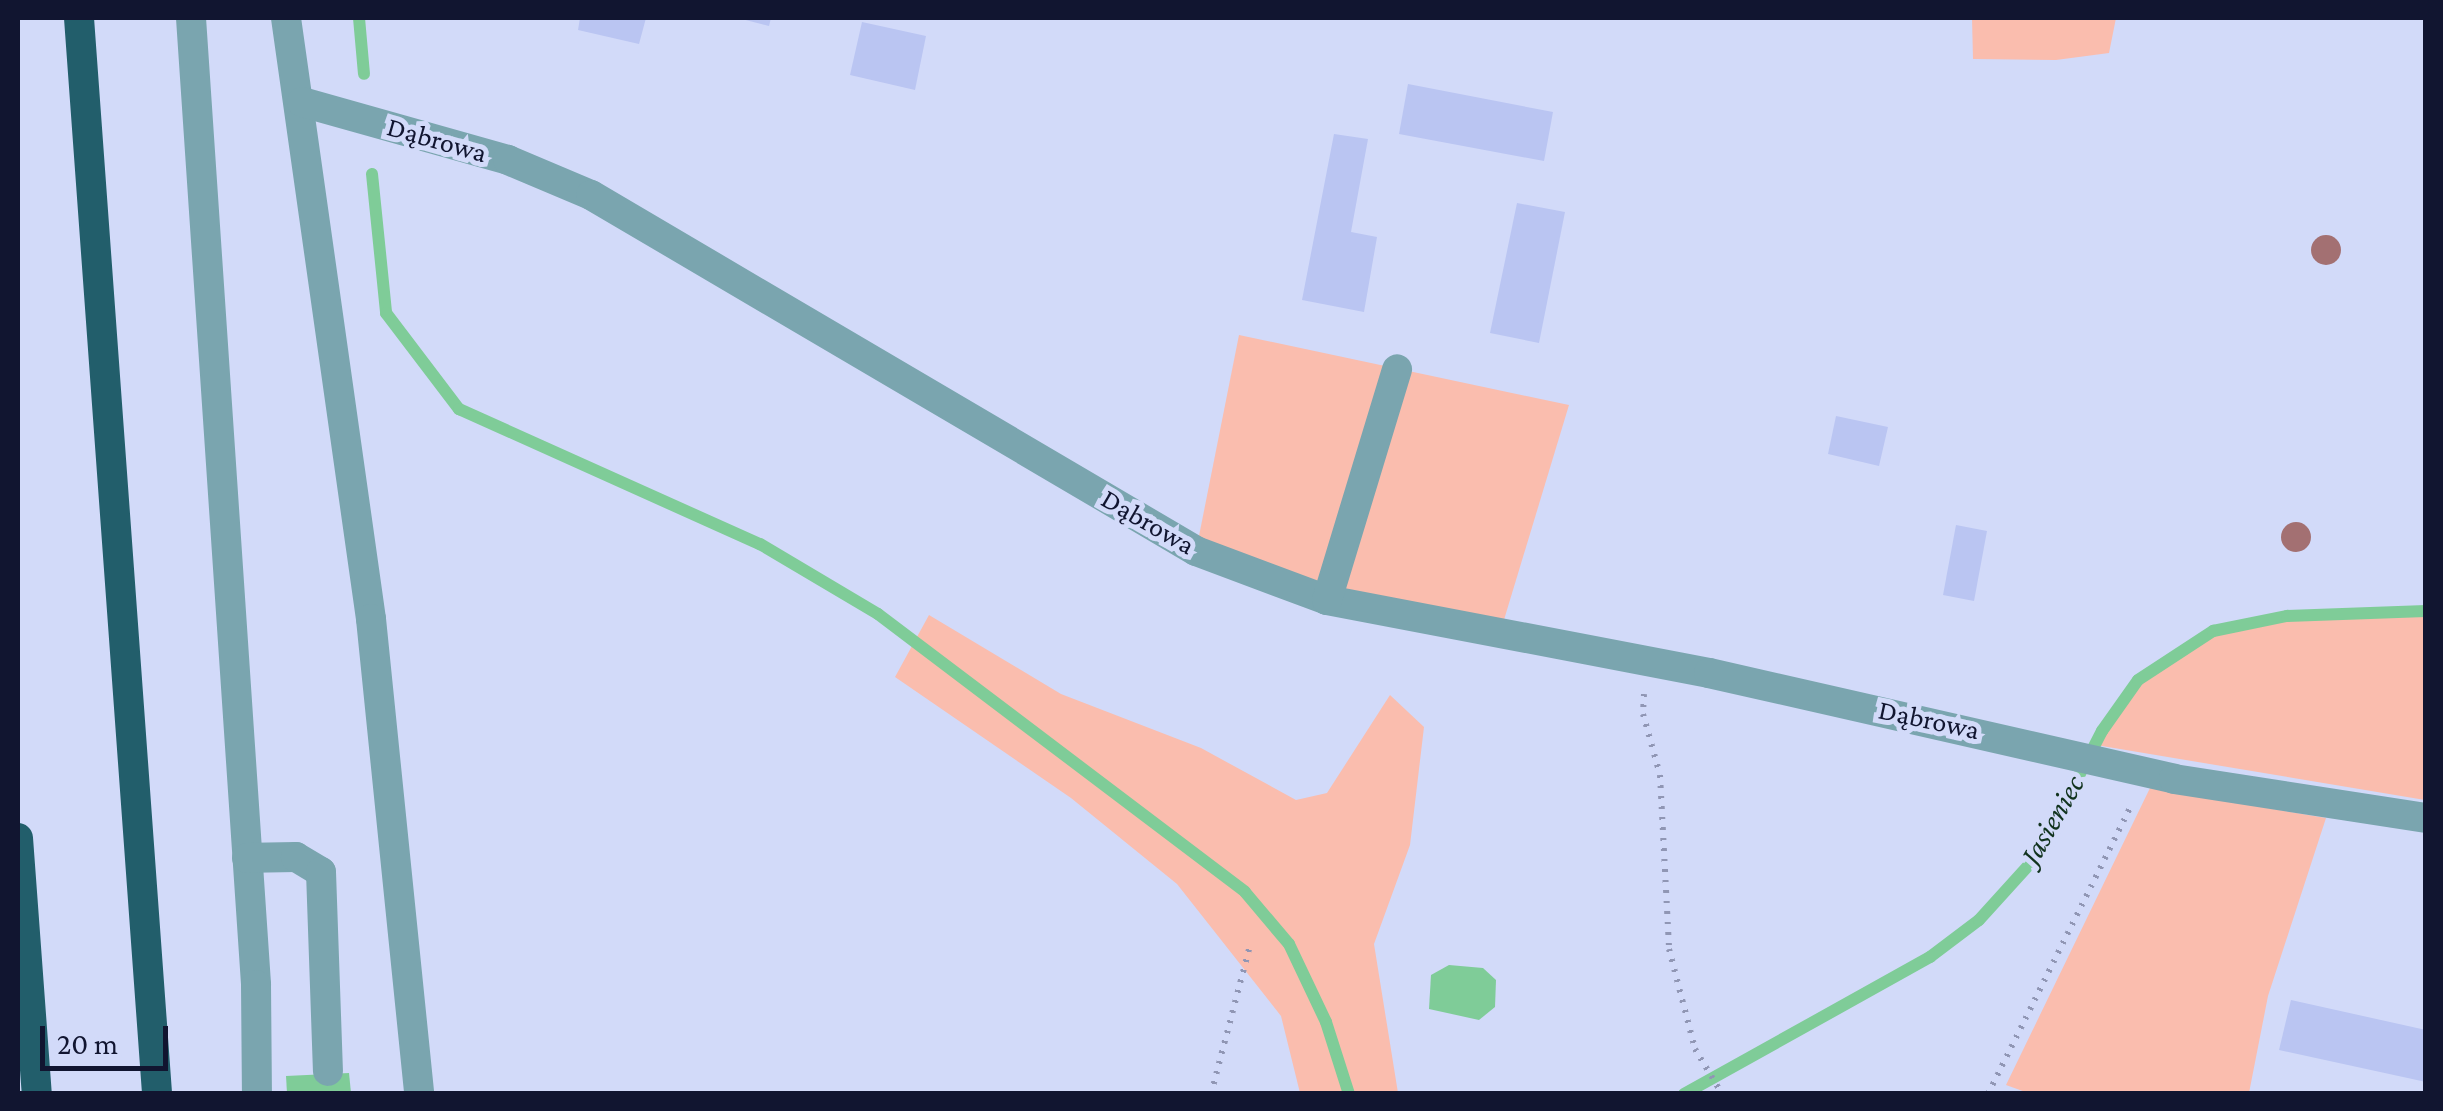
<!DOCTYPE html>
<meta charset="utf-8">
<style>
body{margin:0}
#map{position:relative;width:2443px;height:1111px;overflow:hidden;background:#d2daf9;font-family:"Crimson Pro",serif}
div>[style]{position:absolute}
.green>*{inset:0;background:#fabdae}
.water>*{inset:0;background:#7fcc98}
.stream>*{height:12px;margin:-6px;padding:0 6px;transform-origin:6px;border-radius:6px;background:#7fcc98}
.building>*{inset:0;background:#bac5f2}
.path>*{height:6px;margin-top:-3px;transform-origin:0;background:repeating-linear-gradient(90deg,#9096b4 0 2.5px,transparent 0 10.5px)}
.minor>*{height:30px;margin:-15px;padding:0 15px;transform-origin:15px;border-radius:15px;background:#7aa5af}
.highway>*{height:30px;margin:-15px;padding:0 15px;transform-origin:15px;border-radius:15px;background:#225e6b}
.trees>*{width:30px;height:30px;margin:-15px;border-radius:50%;background:#a37072}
span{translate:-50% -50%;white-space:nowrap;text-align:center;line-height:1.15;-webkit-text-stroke:10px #d2daf9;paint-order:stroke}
.street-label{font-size:28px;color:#111530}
.water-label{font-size:30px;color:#11331e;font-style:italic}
.frame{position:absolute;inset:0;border:20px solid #111530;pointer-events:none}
.scale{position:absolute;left:40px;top:1026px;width:128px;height:45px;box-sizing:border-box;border:5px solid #111530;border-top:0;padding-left:12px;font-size:30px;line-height:35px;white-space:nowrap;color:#111530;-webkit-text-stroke:8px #d2daf9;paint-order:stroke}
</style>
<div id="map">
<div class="green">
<i style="clip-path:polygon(1972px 18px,2116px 18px,2109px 53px,2056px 60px,1973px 59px)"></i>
<i style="clip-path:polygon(1239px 335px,1569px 405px,1500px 633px,1196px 551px)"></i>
<i style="clip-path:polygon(2425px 611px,2425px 800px,2096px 745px,2138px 680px,2213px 631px,2287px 616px)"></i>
<i style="clip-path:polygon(929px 615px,1061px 694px,1201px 748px,1296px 800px,1327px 793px,1390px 695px,1424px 727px,1410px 845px,1374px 944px,1398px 1093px,1300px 1093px,1281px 1016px,1177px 884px,1071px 798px,895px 677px)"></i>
<i style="clip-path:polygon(2150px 788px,2326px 818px,2268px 996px,2249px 1093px,2031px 1094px,2006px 1085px)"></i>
</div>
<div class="water">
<i style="clip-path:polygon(1449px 965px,1483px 968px,1496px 980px,1495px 1007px,1479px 1020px,1429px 1009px,1431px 975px)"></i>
<i style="clip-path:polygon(349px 1073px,351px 1093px,287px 1093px,286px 1076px)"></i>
</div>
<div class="stream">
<i style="left:359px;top:18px;width:56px;rotate:84.9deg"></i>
<i style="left:372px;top:174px;width:140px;rotate:84.2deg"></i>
<i style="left:386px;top:313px;width:121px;rotate:52.8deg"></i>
<i style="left:459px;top:409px;width:330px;rotate:24.2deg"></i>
<i style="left:760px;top:544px;width:137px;rotate:30.7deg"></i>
<i style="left:878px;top:614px;width:460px;rotate:37.1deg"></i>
<i style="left:1245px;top:892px;width:68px;rotate:49.8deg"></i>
<i style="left:1289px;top:944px;width:86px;rotate:64.6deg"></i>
<i style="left:1326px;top:1022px;width:76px;rotate:72.3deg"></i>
<i style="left:1684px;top:1094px;width:282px;rotate:-29.1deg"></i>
<i style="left:1930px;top:957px;width:61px;rotate:-37.1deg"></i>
<i style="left:1979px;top:920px;width:88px;rotate:-47.8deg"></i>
<i style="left:2038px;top:855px;width:140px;rotate:-62.7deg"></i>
<i style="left:2102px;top:731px;width:62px;rotate:-54.8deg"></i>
<i style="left:2138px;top:680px;width:90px;rotate:-33.2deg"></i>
<i style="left:2213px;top:631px;width:76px;rotate:-11.5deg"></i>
<i style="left:2287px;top:616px;width:139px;rotate:-2.1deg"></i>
</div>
<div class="building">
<i style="clip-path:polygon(580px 18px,646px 18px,639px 44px,578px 30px)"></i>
<i style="clip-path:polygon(738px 18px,771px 18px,769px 26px)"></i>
<i style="clip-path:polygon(862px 22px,926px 36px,915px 90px,850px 75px)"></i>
<i style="clip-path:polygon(1408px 84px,1553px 112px,1544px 161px,1399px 134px)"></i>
<i style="clip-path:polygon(1334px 134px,1368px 139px,1351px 232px,1377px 237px,1364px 312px,1302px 300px)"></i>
<i style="clip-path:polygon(1517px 203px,1565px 212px,1539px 343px,1490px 333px)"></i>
<i style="clip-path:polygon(1836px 416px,1888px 427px,1879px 466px,1828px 454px)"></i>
<i style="clip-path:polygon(1956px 525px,1987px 531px,1974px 601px,1943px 595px)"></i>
<i style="clip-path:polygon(2291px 1000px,2426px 1030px,2426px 1082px,2279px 1050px)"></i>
</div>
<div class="path">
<i style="left:1644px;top:694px;width:20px;rotate:93deg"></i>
<i style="left:1643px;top:714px;width:63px;rotate:74.4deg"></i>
<i style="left:1660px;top:775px;width:174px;rotate:87deg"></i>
<i style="left:1669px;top:949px;width:103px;rotate:75.4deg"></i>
<i style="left:1695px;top:1049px;width:52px;rotate:59deg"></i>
<i style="left:1211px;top:1094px;width:154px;rotate:-75.3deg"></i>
<i style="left:1988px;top:1094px;width:324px;rotate:-63.6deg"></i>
</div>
<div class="minor">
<i style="left:191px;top:18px;width:969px;rotate:86.15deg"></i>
<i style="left:256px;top:985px;width:109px;rotate:89.5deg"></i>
<i style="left:286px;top:18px;width:607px;rotate:81.95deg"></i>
<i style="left:371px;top:619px;width:477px;rotate:84.2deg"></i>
<i style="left:302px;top:102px;width:214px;rotate:15.7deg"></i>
<i style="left:508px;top:160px;width:90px;rotate:22.9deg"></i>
<i style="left:591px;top:195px;width:702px;rotate:30.47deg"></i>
<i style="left:1196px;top:551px;width:140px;rotate:20.5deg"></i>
<i style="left:1327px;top:600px;width:389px;rotate:10.8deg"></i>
<i style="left:1709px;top:673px;width:477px;rotate:12.8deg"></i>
<i style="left:2174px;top:779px;width:255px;rotate:8.8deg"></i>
<i style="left:1327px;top:600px;width:241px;rotate:-73.1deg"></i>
<i style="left:247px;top:858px;width:49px;rotate:-1.2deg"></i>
<i style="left:296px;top:857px;width:29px;rotate:31deg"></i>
<i style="left:321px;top:872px;width:199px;rotate:88deg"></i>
</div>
<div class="highway">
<i style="left:79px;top:18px;width:1079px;rotate:85.85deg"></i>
<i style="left:18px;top:838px;width:257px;rotate:85.8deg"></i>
</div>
<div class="trees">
<i style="left:2326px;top:250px"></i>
<i style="left:2296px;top:537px"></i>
</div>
<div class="street-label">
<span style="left:437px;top:140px;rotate:16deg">Dąbrowa</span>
<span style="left:1148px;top:522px;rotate:30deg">Dąbrowa</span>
<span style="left:1929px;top:720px;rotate:12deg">Dąbrowa</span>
</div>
<div class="water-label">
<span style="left:2052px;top:820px;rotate:-60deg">Jasieniec</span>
</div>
<div class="frame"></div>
<div class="scale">20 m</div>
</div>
